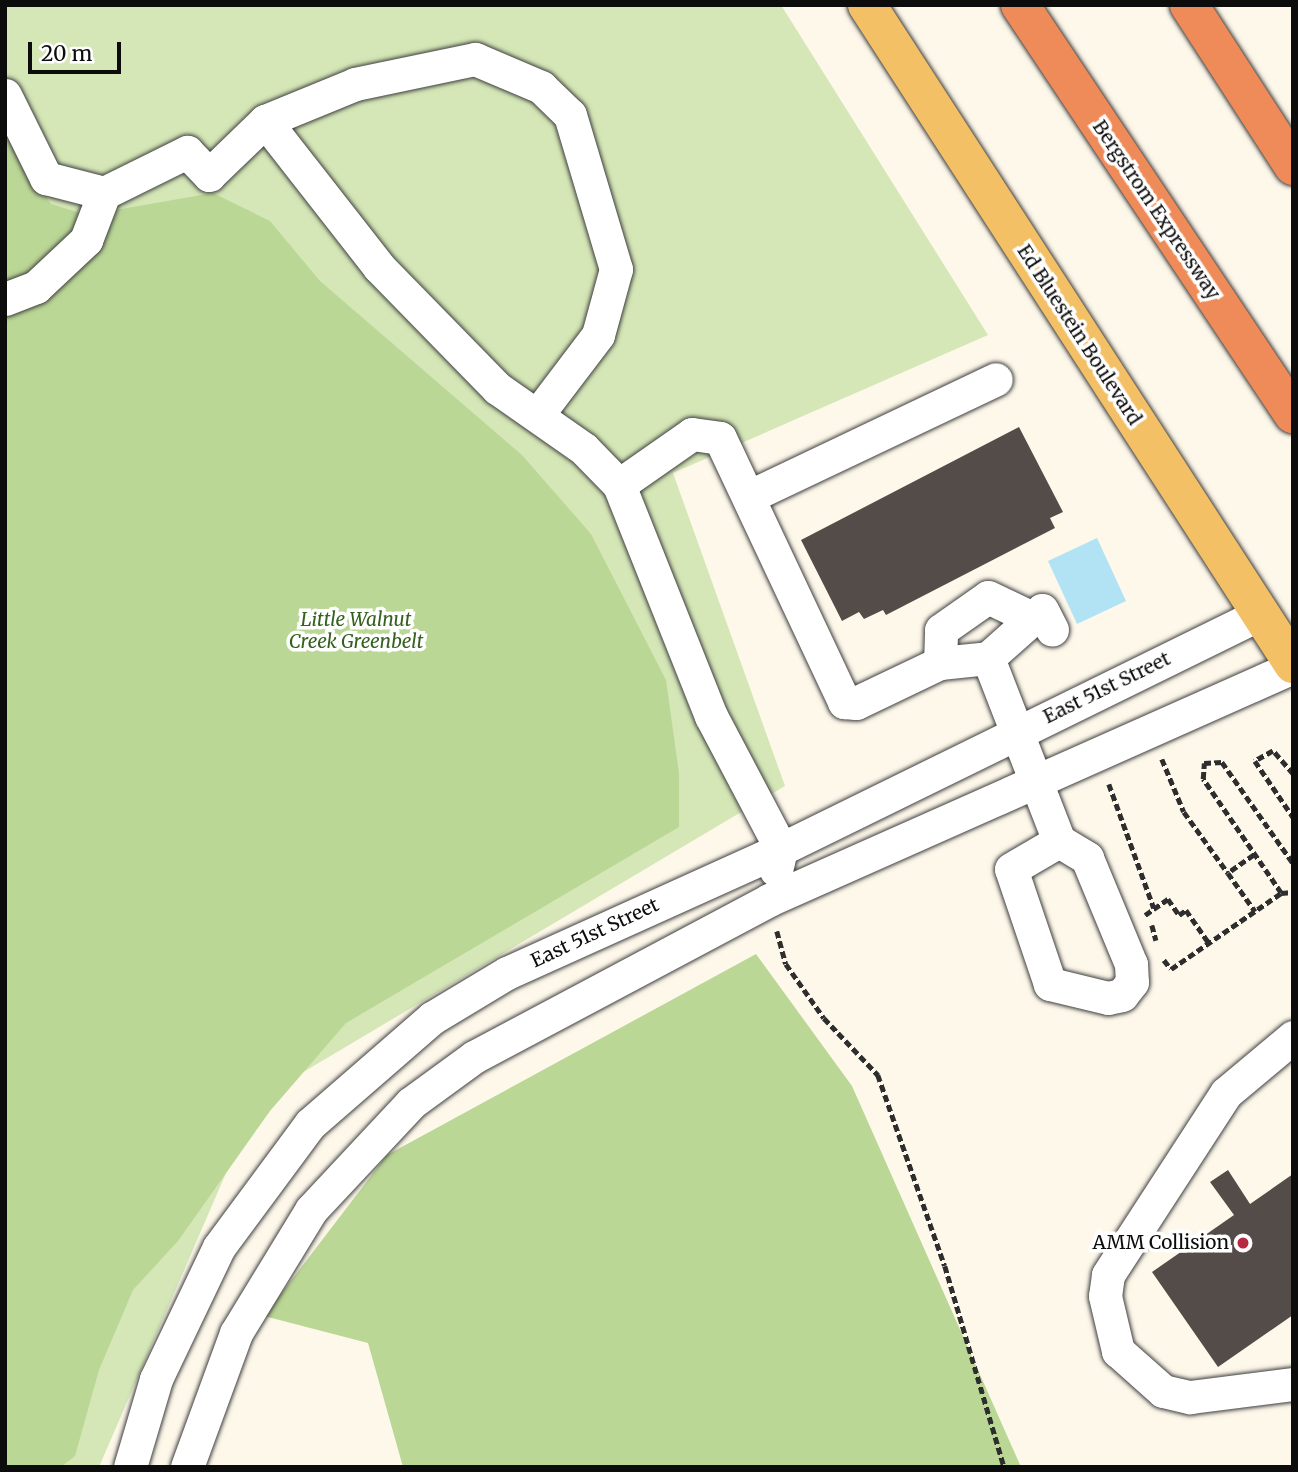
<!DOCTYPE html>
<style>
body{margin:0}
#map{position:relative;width:1298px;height:1472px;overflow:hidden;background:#fef8eb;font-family:Merriweather,serif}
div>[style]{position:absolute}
.green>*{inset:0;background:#d5e7b7}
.forest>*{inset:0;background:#bbd796}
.water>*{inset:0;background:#b2e3f4}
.building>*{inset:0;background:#544c49}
.path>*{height:4.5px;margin-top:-2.25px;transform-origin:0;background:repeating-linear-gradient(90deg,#2e2e2e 0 7px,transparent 0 10.5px)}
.roads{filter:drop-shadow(0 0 2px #3f3f3f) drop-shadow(0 0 2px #3f3f3f)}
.minor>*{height:33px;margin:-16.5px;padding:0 16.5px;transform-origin:16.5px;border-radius:16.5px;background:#fff}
.major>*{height:38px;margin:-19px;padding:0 19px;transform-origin:19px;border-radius:19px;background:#f4c066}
.highway>*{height:38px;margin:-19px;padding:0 19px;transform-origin:19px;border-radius:19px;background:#ef8b58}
.dots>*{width:19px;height:19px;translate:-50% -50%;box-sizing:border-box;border:4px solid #fff;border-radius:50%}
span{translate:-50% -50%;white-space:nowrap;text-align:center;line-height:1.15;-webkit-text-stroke:7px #fff;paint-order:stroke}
.street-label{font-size:19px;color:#0c0c0c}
.park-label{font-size:19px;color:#34611f;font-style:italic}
.poi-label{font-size:19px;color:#0c0c0c}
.right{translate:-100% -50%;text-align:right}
.frame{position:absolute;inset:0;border:7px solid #0c0c0c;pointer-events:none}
.scale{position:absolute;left:28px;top:42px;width:93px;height:32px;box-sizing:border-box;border:4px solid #0c0c0c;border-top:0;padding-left:9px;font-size:21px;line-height:24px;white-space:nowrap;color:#0c0c0c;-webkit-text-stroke:5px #fff;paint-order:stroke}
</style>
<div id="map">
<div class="green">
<i style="clip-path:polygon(5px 5px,781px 5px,988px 335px,673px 473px,785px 786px,258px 1099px,99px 1467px,5px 1467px)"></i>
</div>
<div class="forest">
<i style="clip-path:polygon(5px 110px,24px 165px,51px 204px,87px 215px,213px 193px,270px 221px,320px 281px,522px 455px,591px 534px,666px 680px,679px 773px,679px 827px,346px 1023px,270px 1111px,178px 1241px,133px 1290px,99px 1370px,75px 1456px,61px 1467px,5px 1467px)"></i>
<i style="clip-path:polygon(756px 954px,852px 1086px,1021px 1467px,403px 1467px,368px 1343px,264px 1316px,387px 1155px)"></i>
</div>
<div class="water">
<i style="clip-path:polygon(1097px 538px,1126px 601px,1077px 624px,1048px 561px)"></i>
</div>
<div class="building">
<i style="clip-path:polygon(1019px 427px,1063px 512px,1050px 518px,1055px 528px,886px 615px,883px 610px,864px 619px,859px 612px,842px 621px,801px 540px)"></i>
<i style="clip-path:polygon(1228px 1170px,1250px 1204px,1293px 1174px,1293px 1315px,1218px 1367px,1152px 1272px,1234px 1215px,1210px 1182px)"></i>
</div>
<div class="path">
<i style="left:1162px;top:759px;width:57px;rotate:67.5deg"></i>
<i style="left:1184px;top:812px;width:75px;rotate:54.2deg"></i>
<i style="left:1293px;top:774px;width:30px;rotate:-131deg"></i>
<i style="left:1273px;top:751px;width:21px;rotate:151deg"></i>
<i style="left:1255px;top:761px;width:68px;rotate:55.8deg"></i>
<i style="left:1109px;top:784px;width:132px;rotate:70.1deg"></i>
<i style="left:1254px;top:855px;width:32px;rotate:145deg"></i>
<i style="left:1228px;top:873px;width:47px;rotate:54.6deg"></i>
<i style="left:1281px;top:893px;width:138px;rotate:-124.4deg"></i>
<i style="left:1203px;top:779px;width:16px;rotate:-86deg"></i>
<i style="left:1204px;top:763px;width:18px;rotate:-3deg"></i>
<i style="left:1222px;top:762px;width:123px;rotate:54.9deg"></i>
<i style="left:1145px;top:915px;width:28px;rotate:-35deg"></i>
<i style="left:1168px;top:899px;width:19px;rotate:55deg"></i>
<i style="left:1179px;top:915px;width:9px;rotate:-36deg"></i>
<i style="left:1186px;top:910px;width:40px;rotate:55.1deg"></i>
<i style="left:1152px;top:925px;width:16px;rotate:75deg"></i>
<i style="left:777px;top:931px;width:34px;rotate:75deg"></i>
<i style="left:786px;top:964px;width:66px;rotate:54.9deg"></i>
<i style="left:824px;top:1018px;width:79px;rotate:46.5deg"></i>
<i style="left:878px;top:1075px;width:202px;rotate:70.7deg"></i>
<i style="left:945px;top:1266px;width:209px;rotate:73.6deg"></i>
<i style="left:1164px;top:960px;width:11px;rotate:52deg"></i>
<i style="left:1171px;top:969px;width:134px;rotate:-34.6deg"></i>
<i style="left:1281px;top:893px;width:12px;rotate:-5deg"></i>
</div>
<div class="roads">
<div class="minor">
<i style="left:5px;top:95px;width:93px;rotate:63.7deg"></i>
<i style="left:46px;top:178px;width:60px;rotate:14.5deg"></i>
<i style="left:104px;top:193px;width:93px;rotate:-26.3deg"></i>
<i style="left:187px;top:152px;width:32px;rotate:46deg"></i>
<i style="left:209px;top:175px;width:78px;rotate:-44deg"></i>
<i style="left:265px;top:121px;width:185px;rotate:52deg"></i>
<i style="left:379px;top:267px;width:169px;rotate:45.7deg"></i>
<i style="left:497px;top:388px;width:106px;rotate:35deg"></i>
<i style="left:584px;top:449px;width:50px;rotate:45.8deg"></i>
<i style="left:619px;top:485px;width:249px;rotate:68.3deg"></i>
<i style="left:711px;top:716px;width:150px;rotate:62.2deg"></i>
<i style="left:781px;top:849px;width:22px;rotate:103deg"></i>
<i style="left:265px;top:121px;width:97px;rotate:-22.3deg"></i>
<i style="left:355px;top:84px;width:123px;rotate:-11.8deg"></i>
<i style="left:475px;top:59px;width:72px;rotate:23deg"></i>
<i style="left:541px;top:87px;width:40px;rotate:44deg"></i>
<i style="left:570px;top:115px;width:161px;rotate:73.4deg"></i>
<i style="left:616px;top:269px;width:68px;rotate:105.3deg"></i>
<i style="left:598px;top:335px;width:99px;rotate:127.2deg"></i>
<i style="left:5px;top:299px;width:33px;rotate:-21deg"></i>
<i style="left:36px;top:287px;width:69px;rotate:-43.2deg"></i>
<i style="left:86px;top:240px;width:50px;rotate:-69deg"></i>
<i style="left:619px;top:485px;width:89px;rotate:-34.9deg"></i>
<i style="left:692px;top:434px;width:28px;rotate:8deg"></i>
<i style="left:720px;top:438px;width:292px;rotate:64.8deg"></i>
<i style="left:844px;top:702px;width:12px;rotate:5deg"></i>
<i style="left:856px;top:703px;width:93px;rotate:-25.5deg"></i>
<i style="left:940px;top:663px;width:48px;rotate:-5.9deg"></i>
<i style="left:988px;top:658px;width:72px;rotate:-41.6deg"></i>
<i style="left:1042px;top:610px;width:22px;rotate:63deg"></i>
<i style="left:750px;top:496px;width:272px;rotate:-25.4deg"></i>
<i style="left:988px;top:658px;width:196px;rotate:68.8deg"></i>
<i style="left:1059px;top:841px;width:33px;rotate:31deg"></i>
<i style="left:1087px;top:858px;width:115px;rotate:67.5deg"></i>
<i style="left:1131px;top:964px;width:18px;rotate:87deg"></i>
<i style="left:1132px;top:982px;width:16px;rotate:128deg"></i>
<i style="left:1122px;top:995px;width:14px;rotate:168deg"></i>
<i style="left:1108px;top:998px;width:60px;rotate:-166.4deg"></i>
<i style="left:1050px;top:984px;width:121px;rotate:-108.7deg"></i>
<i style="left:1011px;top:869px;width:56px;rotate:-30.3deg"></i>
<i style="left:940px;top:663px;width:33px;rotate:-88deg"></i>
<i style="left:941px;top:630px;width:57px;rotate:-35.1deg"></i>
<i style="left:988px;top:597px;width:47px;rotate:25.5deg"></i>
<i style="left:1293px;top:1037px;width:87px;rotate:140.1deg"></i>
<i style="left:1226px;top:1093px;width:217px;rotate:123deg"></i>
<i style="left:1108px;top:1275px;width:21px;rotate:98deg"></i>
<i style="left:1105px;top:1296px;width:57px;rotate:76.7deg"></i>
<i style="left:1118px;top:1351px;width:60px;rotate:41.6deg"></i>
<i style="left:1163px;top:1391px;width:28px;rotate:13deg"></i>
<i style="left:1190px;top:1397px;width:104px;rotate:-7.2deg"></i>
<i style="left:130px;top:1467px;width:92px;rotate:-73.5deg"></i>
<i style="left:156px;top:1379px;width:146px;rotate:-64.5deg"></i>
<i style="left:219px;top:1247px;width:153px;rotate:-53.5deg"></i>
<i style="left:310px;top:1124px;width:162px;rotate:-41deg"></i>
<i style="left:432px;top:1018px;width:87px;rotate:-31deg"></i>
<i style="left:507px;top:973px;width:301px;rotate:-24.3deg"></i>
<i style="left:781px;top:849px;width:534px;rotate:-26.13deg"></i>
<i style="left:187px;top:1467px;width:143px;rotate:-69.9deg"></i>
<i style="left:236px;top:1333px;width:144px;rotate:-58.6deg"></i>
<i style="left:311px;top:1210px;width:146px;rotate:-46.9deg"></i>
<i style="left:411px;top:1103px;width:78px;rotate:-36.1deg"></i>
<i style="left:474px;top:1057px;width:334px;rotate:-28deg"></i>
<i style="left:769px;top:900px;width:573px;rotate:-23.97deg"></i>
</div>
<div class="major">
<i style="left:867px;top:5px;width:785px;rotate:57.12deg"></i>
</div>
<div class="highway">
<i style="left:1020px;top:5px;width:492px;rotate:56.3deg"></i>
<i style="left:1189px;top:5px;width:192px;rotate:57.1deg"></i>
</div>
</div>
<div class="dots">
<i style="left:1243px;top:1243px;background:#b72941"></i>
</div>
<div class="street-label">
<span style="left:1156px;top:210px;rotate:56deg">Bergstrom Expressway</span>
<span style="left:1079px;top:335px;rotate:57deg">Ed Bluestein Boulevard</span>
<span style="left:1107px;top:688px;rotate:-26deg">East 51st Street</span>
<span style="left:595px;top:933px;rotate:-25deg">East 51st Street</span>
</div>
<div class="park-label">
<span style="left:356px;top:631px">Little Walnut<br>Creek Greenbelt</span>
</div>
<div class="poi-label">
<span class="right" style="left:1229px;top:1243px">AMM Collision</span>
</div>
<div class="frame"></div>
<div class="scale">20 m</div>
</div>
